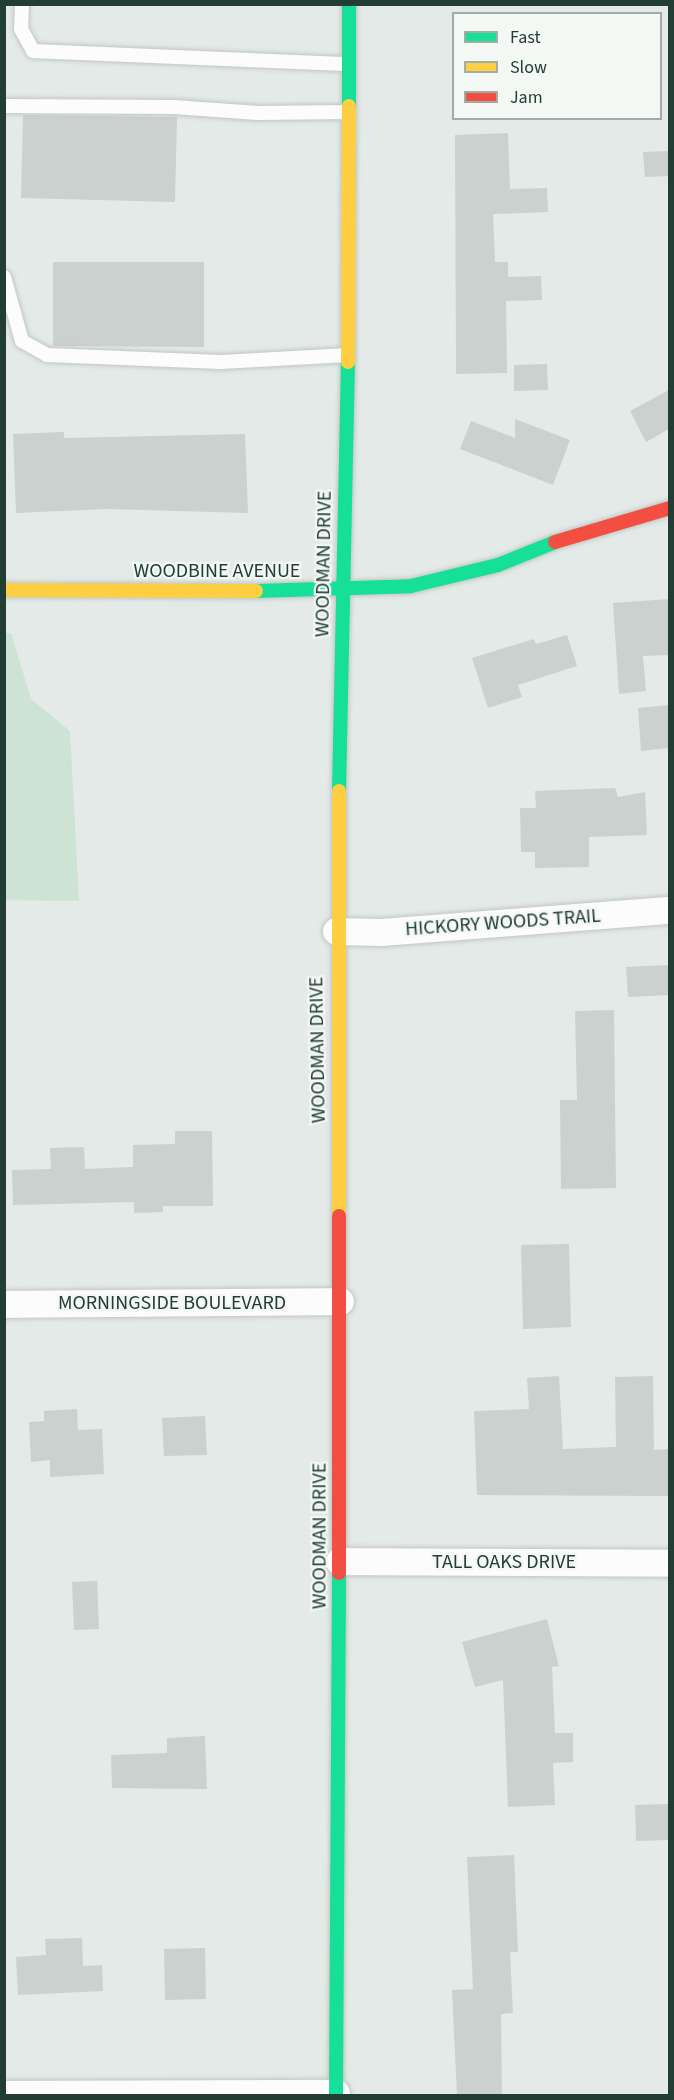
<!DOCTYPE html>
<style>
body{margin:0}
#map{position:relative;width:674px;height:2100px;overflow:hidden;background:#e4eae7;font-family:"Source Sans 3",sans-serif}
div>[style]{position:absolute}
.green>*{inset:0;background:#cde3d3}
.building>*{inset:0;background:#cbd1ce}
.roads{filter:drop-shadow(0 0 2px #c1c7c4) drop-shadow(0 0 2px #c1c7c4)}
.lane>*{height:14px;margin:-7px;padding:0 7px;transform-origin:7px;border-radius:7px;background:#fbfcfb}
.street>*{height:27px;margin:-13.5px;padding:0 13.5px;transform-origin:13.5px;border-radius:13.5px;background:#fbfcfb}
.fast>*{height:14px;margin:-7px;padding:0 7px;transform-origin:7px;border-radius:7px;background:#16e098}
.slow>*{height:14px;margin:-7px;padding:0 7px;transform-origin:7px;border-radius:7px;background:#ffcf43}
.jam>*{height:14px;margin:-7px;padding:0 7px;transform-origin:7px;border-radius:7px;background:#f24e42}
span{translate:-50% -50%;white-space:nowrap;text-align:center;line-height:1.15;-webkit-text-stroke:4.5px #f3f8f5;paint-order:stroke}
.street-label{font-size:20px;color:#223d34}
.frame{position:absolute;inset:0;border:6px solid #223d34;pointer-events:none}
.legend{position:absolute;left:452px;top:12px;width:210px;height:108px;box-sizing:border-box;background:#f3f8f5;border:2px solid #9fada8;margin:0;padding:8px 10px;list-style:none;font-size:18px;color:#223d34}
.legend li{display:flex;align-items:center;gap:12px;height:30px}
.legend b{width:30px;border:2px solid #9fada8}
</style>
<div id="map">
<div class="green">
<i style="clip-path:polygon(5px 633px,11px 633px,31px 699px,70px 731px,79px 901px,5px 900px)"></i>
</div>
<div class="building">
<i style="clip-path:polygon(23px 115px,177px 117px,175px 202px,21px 198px)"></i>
<i style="clip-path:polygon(508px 133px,510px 189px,547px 188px,548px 212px,493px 214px,495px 262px,508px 262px,508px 277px,541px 276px,542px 300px,506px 301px,507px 373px,456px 374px,455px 135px)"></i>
<i style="clip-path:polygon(669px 151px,669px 176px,645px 177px,643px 152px)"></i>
<i style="clip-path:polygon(53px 262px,204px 262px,204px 347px,53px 346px)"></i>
<i style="clip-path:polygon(547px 364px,548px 390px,514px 391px,514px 365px)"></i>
<i style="clip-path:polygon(669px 390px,669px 429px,646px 442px,630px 411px)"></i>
<i style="clip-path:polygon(515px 419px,570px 440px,553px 485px,460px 449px,471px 421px,515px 438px)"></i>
<i style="clip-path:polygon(64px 432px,64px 438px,245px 434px,248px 513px,107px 509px,16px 513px,13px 434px)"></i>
<i style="clip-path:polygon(669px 599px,669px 655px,643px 656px,646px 691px,619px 694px,613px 603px)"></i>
<i style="clip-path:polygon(567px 635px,577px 666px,518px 685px,522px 697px,488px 708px,472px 658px,534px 639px,536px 644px)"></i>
<i style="clip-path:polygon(669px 705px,669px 748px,641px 751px,638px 708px)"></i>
<i style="clip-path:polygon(615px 788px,618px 797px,645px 792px,647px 835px,589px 837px,589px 867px,535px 868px,535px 852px,521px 852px,520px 808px,536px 808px,535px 791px)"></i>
<i style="clip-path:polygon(669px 965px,669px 995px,628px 997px,626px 967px)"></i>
<i style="clip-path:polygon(614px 1010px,616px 1188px,561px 1189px,560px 1100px,577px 1100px,575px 1011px)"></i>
<i style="clip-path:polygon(175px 1131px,212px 1131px,213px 1206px,163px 1206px,163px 1212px,134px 1213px,134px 1202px,13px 1205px,12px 1170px,51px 1169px,50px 1148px,84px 1147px,85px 1169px,133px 1167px,133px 1145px,175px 1144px)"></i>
<i style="clip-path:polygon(569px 1244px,571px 1327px,523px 1329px,521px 1245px)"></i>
<i style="clip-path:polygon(559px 1376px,563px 1449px,616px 1447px,615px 1377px,653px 1376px,654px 1450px,669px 1449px,669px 1496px,477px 1495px,474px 1411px,529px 1409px,527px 1378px)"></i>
<i style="clip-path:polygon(77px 1409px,78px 1430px,102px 1429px,104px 1474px,50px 1477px,50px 1460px,31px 1462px,29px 1422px,44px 1421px,44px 1411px)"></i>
<i style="clip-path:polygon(205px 1416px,207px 1455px,164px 1456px,162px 1418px)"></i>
<i style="clip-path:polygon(97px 1581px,99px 1629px,74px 1630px,72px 1582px)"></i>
<i style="clip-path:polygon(547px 1619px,559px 1666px,552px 1667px,555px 1733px,573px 1733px,573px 1762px,553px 1763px,555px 1805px,508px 1807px,503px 1680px,475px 1687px,462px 1642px)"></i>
<i style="clip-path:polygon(205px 1736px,207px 1789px,112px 1788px,111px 1755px,167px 1753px,167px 1738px)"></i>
<i style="clip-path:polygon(668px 1804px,668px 1840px,636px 1841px,635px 1805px)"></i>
<i style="clip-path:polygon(514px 1855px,518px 1952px,510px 1952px,513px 2013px,501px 2014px,502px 2096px,457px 2096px,452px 1990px,473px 1989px,467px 1857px)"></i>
<i style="clip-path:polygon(82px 1938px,83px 1966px,102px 1965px,103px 1991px,18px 1995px,16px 1957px,46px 1955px,45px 1939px)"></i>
<i style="clip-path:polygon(205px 1948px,206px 1999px,165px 2000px,164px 1949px)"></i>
</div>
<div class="roads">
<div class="lane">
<i style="left:22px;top:4px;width:25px;rotate:92deg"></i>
<i style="left:21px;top:29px;width:25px;rotate:61deg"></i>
<i style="left:33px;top:51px;width:316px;rotate:2.4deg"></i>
<i style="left:4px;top:106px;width:170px;rotate:0.3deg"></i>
<i style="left:174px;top:107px;width:84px;rotate:4.1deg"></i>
<i style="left:258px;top:113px;width:91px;rotate:-0.6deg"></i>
<i style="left:4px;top:277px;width:66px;rotate:74.3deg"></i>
<i style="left:22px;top:341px;width:29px;rotate:29deg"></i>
<i style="left:47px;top:355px;width:174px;rotate:2.3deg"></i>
<i style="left:221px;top:362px;width:127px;rotate:-3.2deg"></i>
</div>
<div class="street">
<i style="left:336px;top:931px;width:45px;rotate:1.3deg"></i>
<i style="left:381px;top:932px;width:290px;rotate:-4.4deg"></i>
<i style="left:4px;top:1304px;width:336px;rotate:-0.5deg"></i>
<i style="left:339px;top:1561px;width:331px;rotate:0.3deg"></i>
<i style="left:4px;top:2094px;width:332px;rotate:-0.2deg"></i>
</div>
<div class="fast">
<i style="left:349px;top:106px;width:102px;rotate:-90deg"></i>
<i style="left:256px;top:591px;width:155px;rotate:-1.8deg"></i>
<i style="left:411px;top:586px;width:89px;rotate:-13.6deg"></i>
<i style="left:498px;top:565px;width:61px;rotate:-22deg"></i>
<i style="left:339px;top:791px;width:429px;rotate:-88.8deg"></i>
<i style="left:336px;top:2096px;width:523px;rotate:-89.67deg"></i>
</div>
<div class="slow">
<i style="left:348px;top:362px;width:256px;rotate:-89.8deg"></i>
<i style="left:4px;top:590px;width:252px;rotate:0.2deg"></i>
<i style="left:339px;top:791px;width:425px;rotate:90deg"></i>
</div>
<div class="jam">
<i style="left:555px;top:542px;width:120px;rotate:-16.5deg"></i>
<i style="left:339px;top:1573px;width:357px;rotate:-90deg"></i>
</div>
</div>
<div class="street-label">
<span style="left:324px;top:564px;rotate:-89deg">WOODMAN DRIVE</span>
<span style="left:217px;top:571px">WOODBINE AVENUE</span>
<span style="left:503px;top:923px;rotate:-4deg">HICKORY WOODS TRAIL</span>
<span style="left:318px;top:1050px;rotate:-91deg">WOODMAN DRIVE</span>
<span style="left:172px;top:1303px">MORNINGSIDE BOULEVARD</span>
<span style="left:320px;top:1536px;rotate:-90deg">WOODMAN DRIVE</span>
<span style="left:504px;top:1562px">TALL OAKS DRIVE</span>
</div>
<div class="frame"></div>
<ul class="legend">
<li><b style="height:8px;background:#16e098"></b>Fast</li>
<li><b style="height:8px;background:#ffcf43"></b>Slow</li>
<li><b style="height:8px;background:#f24e42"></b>Jam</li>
</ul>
</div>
